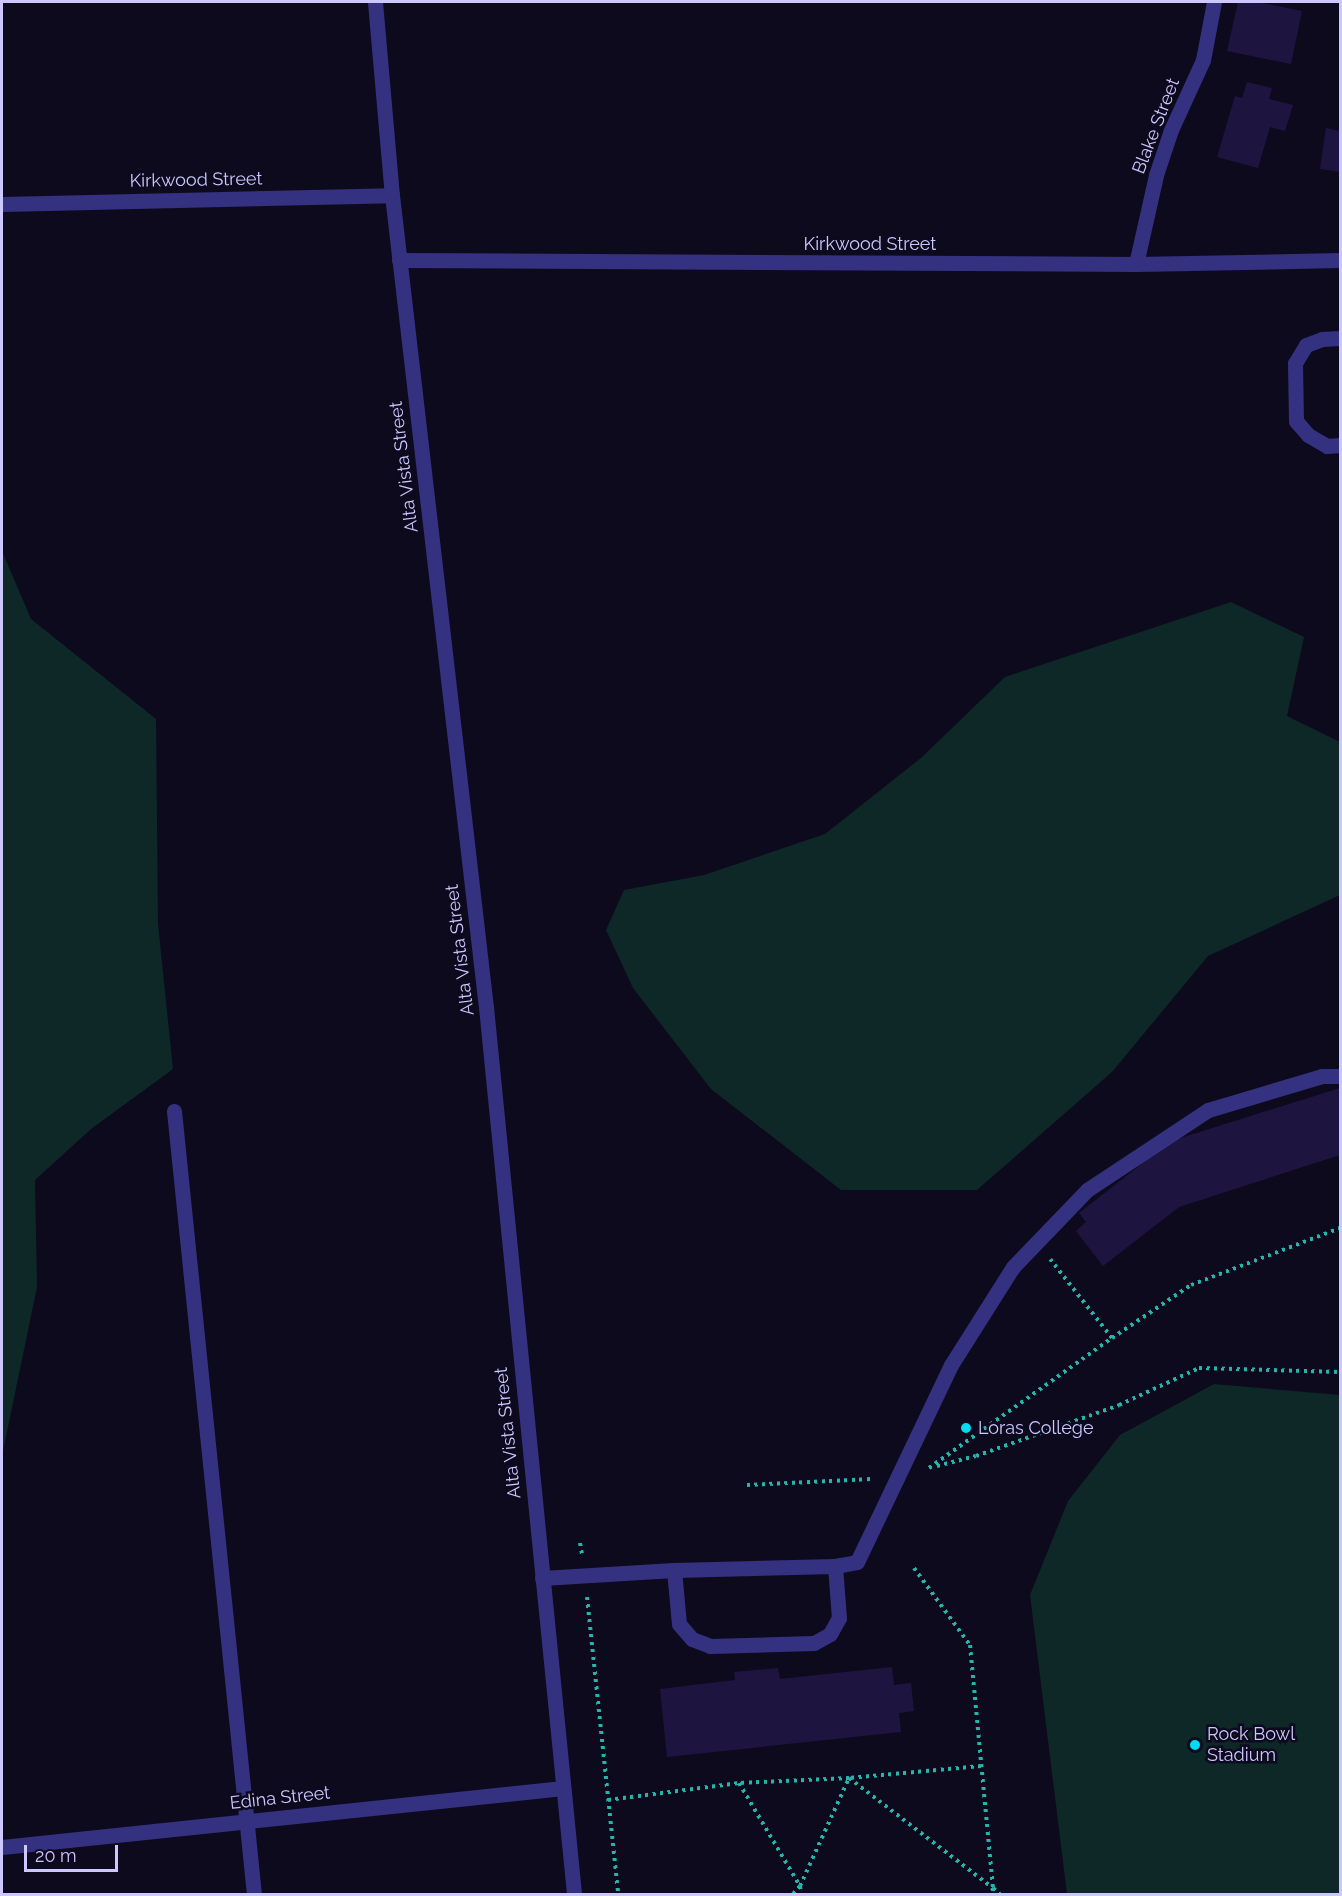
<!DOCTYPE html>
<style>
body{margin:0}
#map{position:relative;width:1342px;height:1896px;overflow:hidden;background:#0e0a1e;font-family:Raleway,sans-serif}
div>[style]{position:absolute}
.green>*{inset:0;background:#0d2827}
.building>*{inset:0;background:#1d1540}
.path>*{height:4px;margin-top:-2px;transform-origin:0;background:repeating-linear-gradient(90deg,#25b5ab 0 3px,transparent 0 7.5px)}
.minor>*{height:15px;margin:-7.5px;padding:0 7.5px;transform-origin:7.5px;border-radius:7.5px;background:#343280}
.dots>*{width:16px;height:16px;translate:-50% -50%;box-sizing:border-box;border:3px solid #0e0a1e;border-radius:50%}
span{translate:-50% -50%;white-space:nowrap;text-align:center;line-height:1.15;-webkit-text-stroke:5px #0e0a1e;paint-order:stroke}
.street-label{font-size:18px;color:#cdc7ff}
.poi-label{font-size:18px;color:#cdc7ff}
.left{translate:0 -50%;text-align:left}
.frame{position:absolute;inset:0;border:3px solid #cdc7ff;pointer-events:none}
.scale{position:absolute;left:24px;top:1845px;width:94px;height:27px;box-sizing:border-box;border:3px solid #cdc7ff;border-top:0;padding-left:8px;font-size:18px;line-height:21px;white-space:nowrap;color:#cdc7ff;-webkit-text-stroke:4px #0e0a1e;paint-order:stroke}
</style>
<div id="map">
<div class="green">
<i style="clip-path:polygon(2px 551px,31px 619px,156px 719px,158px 924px,173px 1069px,91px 1129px,35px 1180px,37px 1287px,2px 1456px)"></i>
<i style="clip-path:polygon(1231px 602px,1304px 637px,1287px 716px,1340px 742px,1340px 895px,1208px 956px,1112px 1072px,977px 1190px,841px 1190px,711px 1089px,633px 988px,606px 930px,624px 890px,704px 875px,825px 834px,921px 758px,1005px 677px)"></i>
<i style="clip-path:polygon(1214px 1384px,1340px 1395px,1340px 1894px,1067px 1894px,1030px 1595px,1068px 1501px,1120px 1435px)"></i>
</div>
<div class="building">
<i style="clip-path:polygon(1238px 2px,1257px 2px,1302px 11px,1291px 64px,1227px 51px)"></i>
<i style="clip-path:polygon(1247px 82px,1272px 88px,1269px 99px,1293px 105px,1285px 131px,1270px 127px,1258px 168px,1217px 157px,1235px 96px,1242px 98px)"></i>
<i style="clip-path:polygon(1326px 128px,1340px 131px,1340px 172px,1320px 169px)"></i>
<i style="clip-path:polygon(1340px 1088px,1340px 1155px,1179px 1207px,1103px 1266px,1076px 1231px,1086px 1222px,1079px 1213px,1171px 1141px)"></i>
<i style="clip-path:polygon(892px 1667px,894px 1685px,911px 1683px,914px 1711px,899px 1713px,901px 1732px,667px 1757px,660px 1689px,735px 1680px,734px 1672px,778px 1668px,780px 1679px)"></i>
</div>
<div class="path">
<i style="left:1112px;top:1338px;width:95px;rotate:-33.9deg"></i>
<i style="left:1191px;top:1285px;width:160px;rotate:-20.9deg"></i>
<i style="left:937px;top:1466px;width:40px;rotate:-14.4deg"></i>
<i style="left:976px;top:1456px;width:152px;rotate:-19.6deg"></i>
<i style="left:1119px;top:1405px;width:88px;rotate:-24.8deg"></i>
<i style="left:1199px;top:1368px;width:141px;rotate:1.6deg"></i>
<i style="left:929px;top:1468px;width:224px;rotate:-35.4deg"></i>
<i style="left:1112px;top:1338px;width:100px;rotate:-128.1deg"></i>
<i style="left:747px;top:1485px;width:125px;rotate:-2.7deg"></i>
<i style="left:580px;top:1543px;width:11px;rotate:80deg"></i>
<i style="left:914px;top:1568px;width:95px;rotate:54deg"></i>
<i style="left:970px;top:1645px;width:244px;rotate:84.6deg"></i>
<i style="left:993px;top:1888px;width:9px;rotate:41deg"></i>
<i style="left:587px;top:1597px;width:299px;rotate:84deg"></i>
<i style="left:981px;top:1766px;width:133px;rotate:174.8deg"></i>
<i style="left:849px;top:1778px;width:181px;rotate:37.4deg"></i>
<i style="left:993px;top:1888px;width:6px;rotate:108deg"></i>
<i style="left:608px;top:1800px;width:132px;rotate:-7.4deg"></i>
<i style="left:793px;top:1894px;width:11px;rotate:-49deg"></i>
<i style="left:800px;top:1886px;width:119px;rotate:-65.6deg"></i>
<i style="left:849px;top:1778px;width:110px;rotate:177.4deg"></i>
<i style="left:739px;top:1783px;width:120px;rotate:59.4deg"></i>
<i style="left:800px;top:1886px;width:8px;rotate:83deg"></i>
</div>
<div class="minor">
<i style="left:375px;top:2px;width:194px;rotate:85deg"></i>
<i style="left:392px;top:195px;width:817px;rotate:83.4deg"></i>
<i style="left:486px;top:1007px;width:891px;rotate:84.33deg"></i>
<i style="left:2px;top:204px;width:390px;rotate:-1.3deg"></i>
<i style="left:399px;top:260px;width:737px;rotate:0.31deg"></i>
<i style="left:1136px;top:264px;width:204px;rotate:-1.1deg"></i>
<i style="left:1136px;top:264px;width:91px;rotate:-77.3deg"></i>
<i style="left:1156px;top:175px;width:47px;rotate:-71.6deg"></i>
<i style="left:1171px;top:130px;width:77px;rotate:-65.4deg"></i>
<i style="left:1203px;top:60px;width:59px;rotate:-79.3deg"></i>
<i style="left:1340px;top:338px;width:18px;rotate:177deg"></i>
<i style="left:1322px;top:339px;width:17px;rotate:159deg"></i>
<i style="left:1306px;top:345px;width:21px;rotate:121deg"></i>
<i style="left:1295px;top:363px;width:58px;rotate:89deg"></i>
<i style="left:1296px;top:421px;width:18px;rotate:49deg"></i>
<i style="left:1308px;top:435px;width:22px;rotate:30deg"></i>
<i style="left:1327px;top:446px;width:13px;rotate:-4deg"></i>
<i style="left:174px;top:1111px;width:787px;rotate:84.17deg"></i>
<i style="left:674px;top:1570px;width:54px;rotate:84.7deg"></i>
<i style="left:679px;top:1624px;width:20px;rotate:49deg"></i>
<i style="left:692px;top:1639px;width:19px;rotate:21deg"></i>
<i style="left:710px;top:1646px;width:104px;rotate:-1.7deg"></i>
<i style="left:814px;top:1643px;width:18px;rotate:-29deg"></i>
<i style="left:830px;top:1634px;width:18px;rotate:-61deg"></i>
<i style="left:839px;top:1618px;width:52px;rotate:-94.4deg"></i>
<i style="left:542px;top:1578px;width:132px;rotate:-3.5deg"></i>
<i style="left:674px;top:1570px;width:161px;rotate:-1.4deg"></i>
<i style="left:835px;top:1566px;width:22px;rotate:-10deg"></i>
<i style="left:857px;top:1562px;width:218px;rotate:-64.5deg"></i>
<i style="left:951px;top:1365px;width:116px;rotate:-57.7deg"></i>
<i style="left:1013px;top:1267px;width:107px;rotate:-46.1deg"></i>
<i style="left:1087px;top:1190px;width:145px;rotate:-33.5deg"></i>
<i style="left:1208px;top:1110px;width:119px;rotate:-16.6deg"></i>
<i style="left:1322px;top:1076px;width:18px"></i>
<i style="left:2px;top:1847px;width:564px;rotate:-6deg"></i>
</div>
<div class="dots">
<i style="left:966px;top:1428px;background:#00ddf2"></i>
<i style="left:1195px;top:1745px;background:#00ddf2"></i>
</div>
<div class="street-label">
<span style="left:1156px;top:126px;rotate:-69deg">Blake Street</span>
<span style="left:196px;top:180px;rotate:-1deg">Kirkwood Street</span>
<span style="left:870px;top:244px">Kirkwood Street</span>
<span style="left:404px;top:467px;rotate:-97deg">Alta Vista Street</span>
<span style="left:460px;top:950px;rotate:-97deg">Alta Vista Street</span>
<span style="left:508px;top:1433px;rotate:-96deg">Alta Vista Street</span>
<span style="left:280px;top:1798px;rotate:-6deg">Edina Street</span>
</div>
<div class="poi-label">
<span class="left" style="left:978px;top:1428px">Loras College</span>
<span class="left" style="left:1207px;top:1745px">Rock Bowl<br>Stadium</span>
</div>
<div class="frame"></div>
<div class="scale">20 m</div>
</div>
